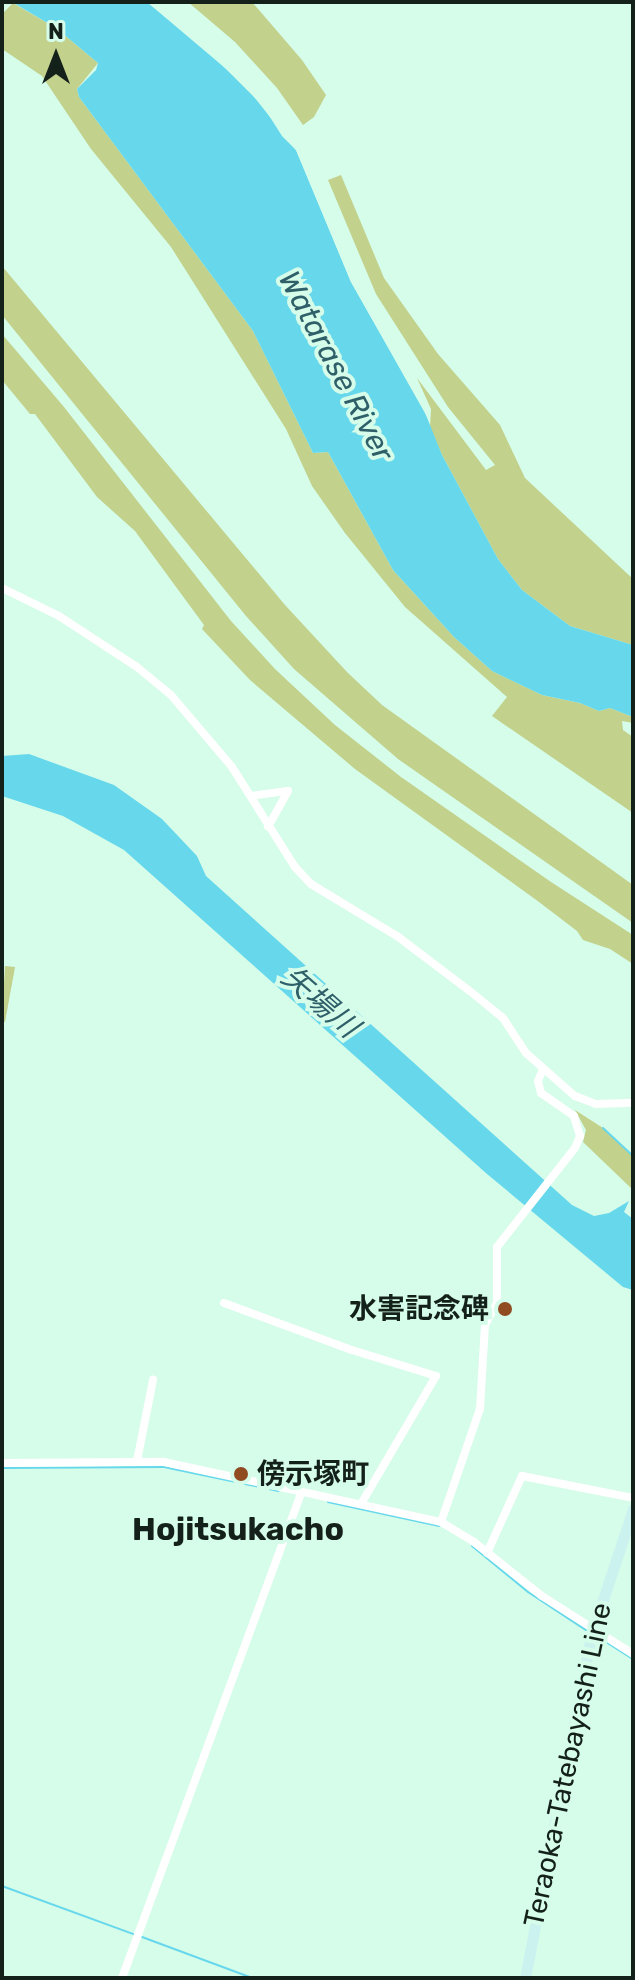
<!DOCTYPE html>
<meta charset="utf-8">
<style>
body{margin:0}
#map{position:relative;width:635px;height:1980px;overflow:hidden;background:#d6fcea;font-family:Rubik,"Noto Sans JP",sans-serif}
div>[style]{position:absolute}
.green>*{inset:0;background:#c2d18b}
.water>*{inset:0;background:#67d8ec}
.pier>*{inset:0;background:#d6fcea}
.stream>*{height:2px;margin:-1px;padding:0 1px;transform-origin:1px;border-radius:1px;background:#67d8ec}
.minor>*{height:8px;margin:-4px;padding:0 4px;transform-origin:4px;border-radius:4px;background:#fff}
.secondary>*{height:11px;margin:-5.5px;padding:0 5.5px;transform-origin:5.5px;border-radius:5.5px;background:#ccf2ef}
.dots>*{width:22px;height:22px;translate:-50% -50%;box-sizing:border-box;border:4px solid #d6fcea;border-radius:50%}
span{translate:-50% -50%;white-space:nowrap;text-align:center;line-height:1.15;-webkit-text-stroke:8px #d6fcea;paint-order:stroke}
.poi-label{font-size:28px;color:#14211b;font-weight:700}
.right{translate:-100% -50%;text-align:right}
.left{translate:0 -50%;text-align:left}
.street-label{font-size:28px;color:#14211b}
.water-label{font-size:30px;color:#2f6069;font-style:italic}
.quarter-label{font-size:32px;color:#14211b;font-weight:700}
.frame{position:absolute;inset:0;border:4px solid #14211b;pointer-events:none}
.north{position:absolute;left:16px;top:16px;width:80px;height:80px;-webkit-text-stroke:6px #d6fcea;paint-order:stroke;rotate:0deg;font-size:22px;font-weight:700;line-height:32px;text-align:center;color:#14211b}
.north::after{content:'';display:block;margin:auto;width:28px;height:36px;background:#14211b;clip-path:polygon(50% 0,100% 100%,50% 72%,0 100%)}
</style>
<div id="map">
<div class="green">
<i style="clip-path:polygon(188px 2px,252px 2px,302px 60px,326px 95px,314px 117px,303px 125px,277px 88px,235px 42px)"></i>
<i style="clip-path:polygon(13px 3px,56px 28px,98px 63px,77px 89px,79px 97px,253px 331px,313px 453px,328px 452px,393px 570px,454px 637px,492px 671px,542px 695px,580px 703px,599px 711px,610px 708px,633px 717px,633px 723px,622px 721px,623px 730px,633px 737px,633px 813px,492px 716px,507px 697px,405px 607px,345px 533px,312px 486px,286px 429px,171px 247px,91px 149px,42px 76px,2px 49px,2px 14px)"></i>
<i style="clip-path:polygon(341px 175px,384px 278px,438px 354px,500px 425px,525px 478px,633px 579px,633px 645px,570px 626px,522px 590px,498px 559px,442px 455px,430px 427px,431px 409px,417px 378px,486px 470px,495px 465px,448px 407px,376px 294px,328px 180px)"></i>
<i style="clip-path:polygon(2px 266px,285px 605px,347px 672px,382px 705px,633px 885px,633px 923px,398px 759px,294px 669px,246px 616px,2px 315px)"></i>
<i style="clip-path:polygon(2px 334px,64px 407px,231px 621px,275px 669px,335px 725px,401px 777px,551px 882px,633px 935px,633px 964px,610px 949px,583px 940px,577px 931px,539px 902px,355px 769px,250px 680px,202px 629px,204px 625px,135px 531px,97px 497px,35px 414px,30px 414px,2px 380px)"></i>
<i style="clip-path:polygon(5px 966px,15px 967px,5px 1022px,2px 1021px)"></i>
<i style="clip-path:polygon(575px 1110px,603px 1128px,633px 1156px,633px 1190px,583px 1142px,586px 1130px)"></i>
</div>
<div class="water">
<i style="clip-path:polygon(12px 2px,147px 2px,208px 51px,263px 106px,282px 136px,296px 150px,351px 282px,424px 410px,442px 455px,498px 559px,522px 590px,570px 626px,633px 645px,633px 717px,610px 708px,599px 711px,580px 703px,542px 695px,492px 671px,454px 637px,393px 570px,328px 452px,313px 453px,253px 331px,79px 97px,77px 89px,96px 70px,98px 63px,56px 28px)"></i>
<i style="clip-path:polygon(29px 754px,114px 785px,162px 819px,197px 856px,206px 876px,572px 1205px,594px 1216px,609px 1213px,629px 1201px,624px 1212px,633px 1219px,633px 1290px,623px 1287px,487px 1174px,124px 850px,63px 816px,2px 796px,2px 756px)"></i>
</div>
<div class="pier">
<i style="clip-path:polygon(147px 2px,153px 2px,175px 18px,247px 82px,299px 148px,335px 238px,428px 408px,430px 422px,351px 282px,296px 150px,244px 84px)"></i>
</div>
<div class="stream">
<i style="left:603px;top:1128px;width:41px;rotate:43deg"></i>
<i style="left:2px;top:1472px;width:4px;rotate:-76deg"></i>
<i style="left:3px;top:1468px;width:161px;rotate:-0.4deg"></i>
<i style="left:164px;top:1467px;width:117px;rotate:11.8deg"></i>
<i style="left:328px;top:1502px;width:114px;rotate:12.2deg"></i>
<i style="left:472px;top:1546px;width:72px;rotate:39.4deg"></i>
<i style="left:528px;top:1592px;width:73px;rotate:33.3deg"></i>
<i style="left:595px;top:1635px;width:45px;rotate:32.3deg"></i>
<i style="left:2px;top:1886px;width:140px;rotate:20.1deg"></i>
<i style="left:142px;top:1937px;width:117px;rotate:20.4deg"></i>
</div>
<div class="minor">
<i style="left:2px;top:588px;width:64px;rotate:26.2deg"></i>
<i style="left:59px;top:616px;width:93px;rotate:33.2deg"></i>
<i style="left:137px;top:667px;width:44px;rotate:39.5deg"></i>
<i style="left:171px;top:695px;width:94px;rotate:49.7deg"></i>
<i style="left:232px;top:767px;width:118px;rotate:57.8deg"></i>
<i style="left:295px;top:867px;width:23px;rotate:47deg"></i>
<i style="left:311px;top:884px;width:100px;rotate:31.2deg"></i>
<i style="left:397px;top:936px;width:93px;rotate:37.1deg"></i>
<i style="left:471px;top:992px;width:41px;rotate:39.1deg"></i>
<i style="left:503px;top:1018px;width:42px;rotate:56.7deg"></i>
<i style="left:526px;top:1053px;width:65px;rotate:41.3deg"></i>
<i style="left:575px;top:1096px;width:22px;rotate:21deg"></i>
<i style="left:596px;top:1104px;width:37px;rotate:-2deg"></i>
<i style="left:251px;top:796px;width:37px;rotate:-8deg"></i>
<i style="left:288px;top:791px;width:41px;rotate:119.1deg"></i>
<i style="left:224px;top:1303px;width:136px;rotate:20.2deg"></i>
<i style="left:352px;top:1350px;width:88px;rotate:17.2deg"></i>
<i style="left:436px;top:1376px;width:148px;rotate:120.4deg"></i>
<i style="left:137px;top:1461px;width:83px;rotate:-78.8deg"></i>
<i style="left:2px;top:1463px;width:162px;rotate:-0.4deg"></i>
<i style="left:164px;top:1462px;width:283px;rotate:12.2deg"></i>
<i style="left:441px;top:1522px;width:39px;rotate:31deg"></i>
<i style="left:474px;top:1542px;width:87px;rotate:38.5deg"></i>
<i style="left:542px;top:1596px;width:108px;rotate:32.5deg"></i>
<i style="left:441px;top:1522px;width:120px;rotate:-71deg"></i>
<i style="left:480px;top:1409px;width:84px;rotate:-86.6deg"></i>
<i style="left:485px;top:1325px;width:26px;rotate:-62deg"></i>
<i style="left:497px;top:1302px;width:55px;rotate:-90deg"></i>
<i style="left:497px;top:1247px;width:126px;rotate:-51.8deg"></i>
<i style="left:575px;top:1148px;width:13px;rotate:-67deg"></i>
<i style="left:580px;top:1136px;width:21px;rotate:-107deg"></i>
<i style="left:574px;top:1116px;width:40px;rotate:-145.1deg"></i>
<i style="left:541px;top:1093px;width:12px;rotate:-104deg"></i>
<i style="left:538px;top:1081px;width:13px;rotate:-67deg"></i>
<i style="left:487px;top:1553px;width:85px;rotate:-65.6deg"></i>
<i style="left:522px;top:1476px;width:113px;rotate:11.2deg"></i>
<i style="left:122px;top:1978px;width:519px;rotate:-69.72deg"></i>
</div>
<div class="secondary">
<i style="left:525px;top:1978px;width:345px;rotate:-79.1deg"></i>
<i style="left:590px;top:1639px;width:137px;rotate:-71.7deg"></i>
</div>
<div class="dots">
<i style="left:505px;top:1309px;background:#904b21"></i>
<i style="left:241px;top:1474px;background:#904b21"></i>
</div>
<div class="poi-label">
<span class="right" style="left:489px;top:1309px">水害記念碑</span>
<span class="left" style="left:257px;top:1474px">傍示塚町</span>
</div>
<div class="street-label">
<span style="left:568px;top:1765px;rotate:-78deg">Teraoka-Tatebayashi Line</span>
</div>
<div class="water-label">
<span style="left:336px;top:366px;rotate:62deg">Watarase River</span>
<span style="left:320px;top:1002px;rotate:41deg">矢場川</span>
</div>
<div class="quarter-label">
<span style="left:238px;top:1529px">Hojitsukacho</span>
</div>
<div class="frame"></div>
<div class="north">N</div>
</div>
